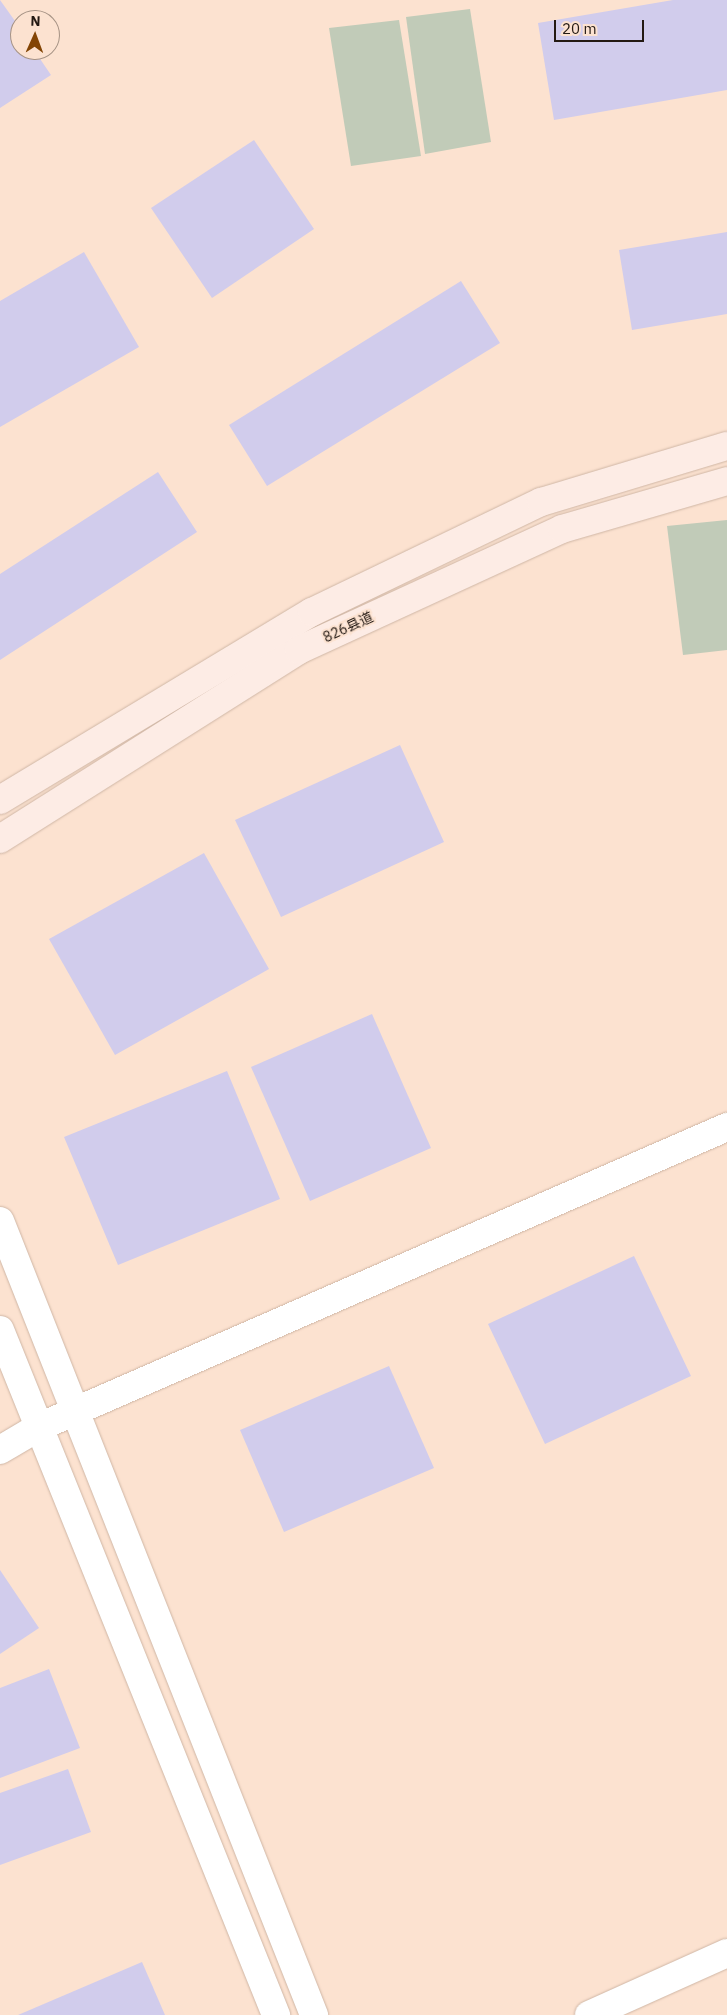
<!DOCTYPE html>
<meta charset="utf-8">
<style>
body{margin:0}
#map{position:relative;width:727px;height:2015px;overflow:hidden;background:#fce2d0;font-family:"IBM Plex Sans","Noto Sans SC",sans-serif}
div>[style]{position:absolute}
.green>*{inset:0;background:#c1cbb8}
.building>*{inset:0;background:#d1ccec}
.roads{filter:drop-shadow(0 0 1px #cfb6a5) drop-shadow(0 0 1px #cfb6a5)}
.tertiary>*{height:28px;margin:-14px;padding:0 14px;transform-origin:14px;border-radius:14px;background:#fff}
.secondary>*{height:28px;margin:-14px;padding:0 14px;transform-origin:14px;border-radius:14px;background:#fdece5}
span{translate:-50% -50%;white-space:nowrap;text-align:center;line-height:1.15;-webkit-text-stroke:4px #fce2d0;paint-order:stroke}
.street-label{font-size:14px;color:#231913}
.north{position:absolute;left:10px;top:10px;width:50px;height:50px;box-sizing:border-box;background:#fce2d0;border:1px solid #a59284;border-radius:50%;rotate:2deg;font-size:14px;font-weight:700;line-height:20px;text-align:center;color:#231913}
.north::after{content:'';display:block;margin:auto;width:18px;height:22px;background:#834505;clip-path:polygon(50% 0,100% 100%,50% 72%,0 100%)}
.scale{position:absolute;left:554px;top:20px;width:90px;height:22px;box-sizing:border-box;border:2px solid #231913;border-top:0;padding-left:6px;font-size:15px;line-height:18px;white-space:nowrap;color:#231913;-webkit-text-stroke:4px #fce2d0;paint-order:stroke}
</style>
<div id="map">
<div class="green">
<i style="clip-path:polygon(470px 9px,491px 142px,425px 154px,406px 17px)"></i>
<i style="clip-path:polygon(399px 20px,421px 156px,351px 166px,329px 28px)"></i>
<i style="clip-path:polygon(727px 520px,727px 650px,683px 655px,667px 526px)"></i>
</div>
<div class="building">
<i style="clip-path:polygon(0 0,20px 28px,20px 50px,34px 50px,51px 75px,0 108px)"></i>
<i style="clip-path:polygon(673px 0,727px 0,727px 90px,554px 120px,538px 23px)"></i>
<i style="clip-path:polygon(254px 140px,314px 229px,212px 298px,151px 208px)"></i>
<i style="clip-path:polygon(727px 232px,727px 314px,632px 330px,619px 250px)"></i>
<i style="clip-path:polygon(84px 252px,139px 347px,0 427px,0 301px)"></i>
<i style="clip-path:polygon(461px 281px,500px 343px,267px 486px,229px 425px)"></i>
<i style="clip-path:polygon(158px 472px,197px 532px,0 660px,0 574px)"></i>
<i style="clip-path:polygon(400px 745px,444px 842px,281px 917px,235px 820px)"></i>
<i style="clip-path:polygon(204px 853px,269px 969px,115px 1055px,49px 939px)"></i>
<i style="clip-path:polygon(372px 1014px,431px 1148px,310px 1201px,251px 1067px)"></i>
<i style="clip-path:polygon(227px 1071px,280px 1199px,118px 1265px,64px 1137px)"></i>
<i style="clip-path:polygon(634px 1256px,691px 1376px,545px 1444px,488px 1324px)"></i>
<i style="clip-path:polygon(389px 1366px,434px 1468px,284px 1532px,240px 1430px)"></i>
<i style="clip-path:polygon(0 1570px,39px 1628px,0 1654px)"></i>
<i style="clip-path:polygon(49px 1669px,80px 1748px,0 1778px,0 1688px)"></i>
<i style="clip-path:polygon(68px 1769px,91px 1832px,0 1865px,0 1793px)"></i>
<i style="clip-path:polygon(142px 1962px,165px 2015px,18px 2015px)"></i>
</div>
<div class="roads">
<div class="tertiary">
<i style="left:0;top:1221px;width:854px;rotate:68.42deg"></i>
<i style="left:0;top:1330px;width:739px;rotate:68.05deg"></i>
<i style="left:0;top:1450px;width:45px;rotate:-30.5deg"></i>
<i style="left:39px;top:1427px;width:751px;rotate:-23.56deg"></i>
<i style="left:589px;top:2015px;width:151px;rotate:-24.2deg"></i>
</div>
<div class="secondary">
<i style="left:0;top:800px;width:364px;rotate:-31.1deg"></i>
<i style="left:312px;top:612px;width:254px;rotate:-25.7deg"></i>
<i style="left:541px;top:502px;width:194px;rotate:-16.8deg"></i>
<i style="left:0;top:839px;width:354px;rotate:-32.3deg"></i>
<i style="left:299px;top:650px;width:289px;rotate:-24.7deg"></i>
<i style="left:562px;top:529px;width:172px;rotate:-16.2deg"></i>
</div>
</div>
<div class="street-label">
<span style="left:348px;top:627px;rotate:-25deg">826县道</span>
</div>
<div class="north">N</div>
<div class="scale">20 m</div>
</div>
